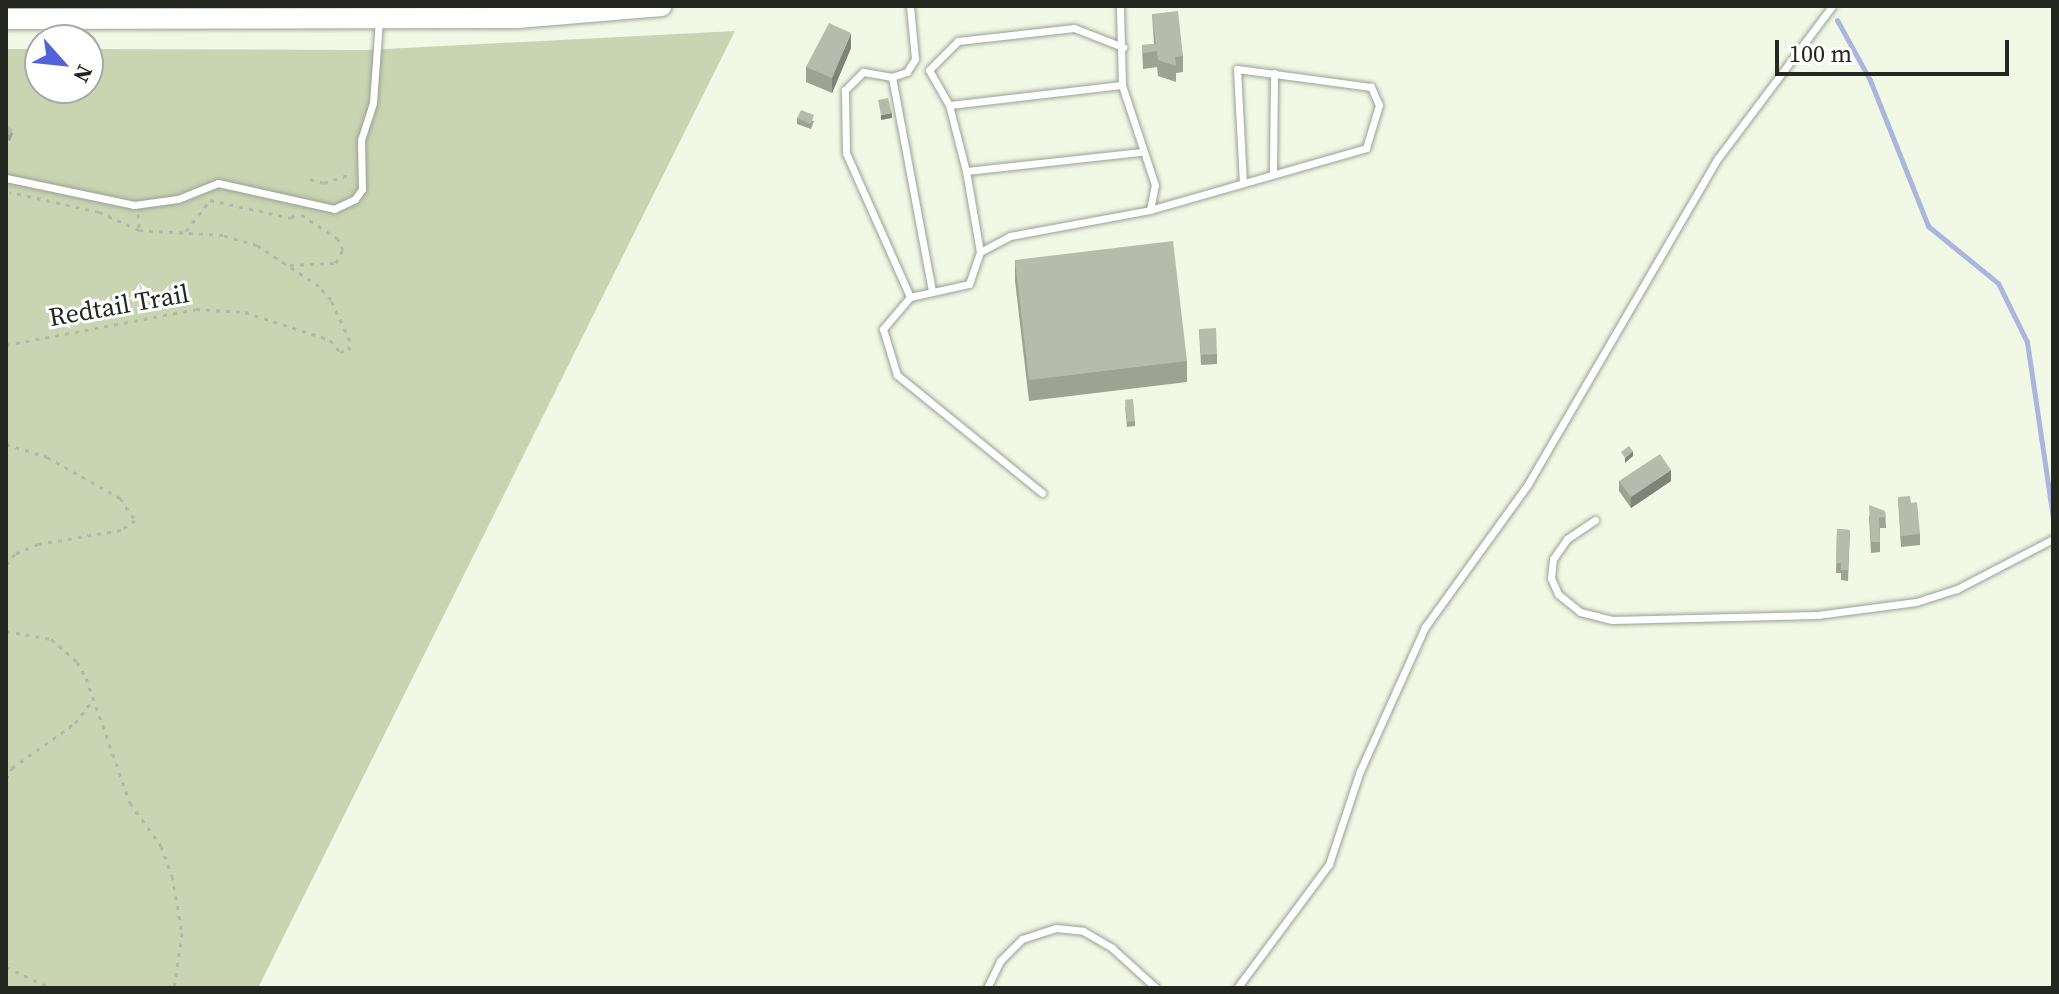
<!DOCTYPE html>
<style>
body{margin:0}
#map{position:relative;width:2059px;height:994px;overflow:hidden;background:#f2f8e6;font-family:"Source Serif 4",serif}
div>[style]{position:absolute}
.green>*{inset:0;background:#c9d4b3}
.stream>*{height:5px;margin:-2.5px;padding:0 2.5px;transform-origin:2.5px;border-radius:2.5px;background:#abb6dd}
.path>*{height:3px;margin-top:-1.5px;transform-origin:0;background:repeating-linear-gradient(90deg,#b2b8a9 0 4px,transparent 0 10px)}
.roads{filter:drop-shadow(0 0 2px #9ba191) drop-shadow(0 0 2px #9ba191)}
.lane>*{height:7px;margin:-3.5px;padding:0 3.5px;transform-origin:3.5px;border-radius:3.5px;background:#fff}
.secondary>*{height:20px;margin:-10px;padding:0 10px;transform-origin:10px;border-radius:10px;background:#fff}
.wall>*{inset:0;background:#9da293}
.shaded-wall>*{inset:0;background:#7f8478}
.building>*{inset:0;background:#b6bcab}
span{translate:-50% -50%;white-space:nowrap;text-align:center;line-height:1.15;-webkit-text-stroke:6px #fff;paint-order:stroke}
.street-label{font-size:26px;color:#242720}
.frame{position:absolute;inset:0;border:8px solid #242720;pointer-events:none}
.north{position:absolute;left:24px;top:24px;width:80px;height:80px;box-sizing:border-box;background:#fff;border:2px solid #a7a9a6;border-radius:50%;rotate:117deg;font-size:22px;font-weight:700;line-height:32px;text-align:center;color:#242720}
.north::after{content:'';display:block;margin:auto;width:28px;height:36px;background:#5263d9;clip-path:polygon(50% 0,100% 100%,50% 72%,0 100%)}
.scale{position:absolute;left:1775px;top:40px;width:234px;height:36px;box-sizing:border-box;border:4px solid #242720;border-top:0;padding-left:10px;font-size:24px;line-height:28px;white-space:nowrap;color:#242720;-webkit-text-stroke:6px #fff;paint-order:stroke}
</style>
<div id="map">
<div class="green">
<i style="clip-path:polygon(735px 31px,258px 988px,6px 988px,6px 49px,40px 49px,40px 88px,88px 88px,88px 49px,366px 50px)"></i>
</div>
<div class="stream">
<i style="left:1837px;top:20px;width:68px;rotate:61.2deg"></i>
<i style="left:1870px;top:80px;width:157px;rotate:68.3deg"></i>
<i style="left:1928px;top:226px;width:90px;rotate:39.2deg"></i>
<i style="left:1998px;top:283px;width:66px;rotate:63.8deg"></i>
<i style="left:2027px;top:342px;width:178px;rotate:81.6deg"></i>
</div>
<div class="path">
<i style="left:310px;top:179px;width:15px;rotate:16deg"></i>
<i style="left:324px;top:183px;width:29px;rotate:-18deg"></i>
<i style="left:138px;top:214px;width:16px;rotate:86deg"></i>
<i style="left:186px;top:231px;width:39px;rotate:-52deg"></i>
<i style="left:210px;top:200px;width:83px;rotate:12.5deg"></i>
<i style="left:291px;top:218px;width:9px;rotate:-41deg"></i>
<i style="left:290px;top:265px;width:46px;rotate:-2.5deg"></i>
<i style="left:336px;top:263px;width:15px;rotate:-62deg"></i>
<i style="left:343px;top:250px;width:12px;rotate:-114deg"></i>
<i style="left:338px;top:239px;width:47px;rotate:-146.3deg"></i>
<i style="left:6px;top:345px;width:193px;rotate:-10.7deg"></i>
<i style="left:196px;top:309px;width:49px;rotate:3.5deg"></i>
<i style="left:245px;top:312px;width:89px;rotate:18.2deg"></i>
<i style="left:330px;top:340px;width:16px;rotate:50deg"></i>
<i style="left:340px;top:352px;width:9px;rotate:-13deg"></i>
<i style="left:349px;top:350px;width:9px;rotate:-84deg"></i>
<i style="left:350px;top:341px;width:45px;rotate:-114.9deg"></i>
<i style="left:331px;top:300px;width:18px;rotate:-131deg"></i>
<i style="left:319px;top:286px;width:74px;rotate:-146.5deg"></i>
<i style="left:257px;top:245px;width:35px;rotate:-164deg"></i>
<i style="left:223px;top:235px;width:84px;rotate:-176.6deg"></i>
<i style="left:139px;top:230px;width:44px;rotate:-155.8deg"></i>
<i style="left:99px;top:212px;width:91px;rotate:-167.3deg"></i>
<i style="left:6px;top:444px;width:43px;rotate:17.6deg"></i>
<i style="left:47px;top:457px;width:84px;rotate:29.3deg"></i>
<i style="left:120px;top:498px;width:27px;rotate:56deg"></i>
<i style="left:135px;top:520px;width:17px;rotate:144deg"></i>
<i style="left:121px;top:530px;width:84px;rotate:170.4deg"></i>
<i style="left:38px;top:544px;width:25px;rotate:157deg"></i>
<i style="left:15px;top:554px;width:14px;rotate:129deg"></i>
<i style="left:6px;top:631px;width:46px;rotate:10.1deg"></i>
<i style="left:51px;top:639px;width:35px;rotate:41deg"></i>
<i style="left:77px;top:662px;width:18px;rotate:61deg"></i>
<i style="left:86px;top:678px;width:133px;rotate:70.6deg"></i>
<i style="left:130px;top:803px;width:53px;rotate:54.2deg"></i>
<i style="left:161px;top:846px;width:32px;rotate:70deg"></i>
<i style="left:172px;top:876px;width:58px;rotate:80deg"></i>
<i style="left:182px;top:933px;width:56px;rotate:98.3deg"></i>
<i style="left:6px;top:779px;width:13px;rotate:-61deg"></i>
<i style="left:12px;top:768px;width:77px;rotate:-35.5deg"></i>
<i style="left:75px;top:723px;width:28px;rotate:-52deg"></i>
<i style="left:6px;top:967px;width:50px;rotate:25deg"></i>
</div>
<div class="roads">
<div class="lane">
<i style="left:910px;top:6px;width:53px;rotate:84.6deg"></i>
<i style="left:915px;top:59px;width:15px;rotate:122deg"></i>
<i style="left:907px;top:72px;width:16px;rotate:162deg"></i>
<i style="left:892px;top:77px;width:29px;rotate:-170deg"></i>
<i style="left:863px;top:72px;width:25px;rotate:135deg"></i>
<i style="left:845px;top:90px;width:63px;rotate:89.1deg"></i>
<i style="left:846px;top:153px;width:158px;rotate:66deg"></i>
<i style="left:910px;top:297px;width:60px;rotate:-12.4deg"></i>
<i style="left:969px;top:284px;width:34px;rotate:-71deg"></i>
<i style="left:980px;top:252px;width:34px;rotate:-28deg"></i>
<i style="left:1010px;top:236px;width:142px;rotate:-10.5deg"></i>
<i style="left:1150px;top:210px;width:25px;rotate:-79deg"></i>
<i style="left:1155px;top:185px;width:105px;rotate:-108.3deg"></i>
<i style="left:1122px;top:85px;width:79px;rotate:-91.5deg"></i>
<i style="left:892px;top:77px;width:217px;rotate:79.4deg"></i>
<i style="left:1122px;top:85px;width:174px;rotate:173.4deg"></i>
<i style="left:949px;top:105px;width:68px;rotate:75.6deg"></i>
<i style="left:966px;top:171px;width:177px;rotate:-6.2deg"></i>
<i style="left:949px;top:105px;width:40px;rotate:-119.7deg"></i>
<i style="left:929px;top:70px;width:41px;rotate:-45deg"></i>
<i style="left:958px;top:41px;width:117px;rotate:-6.4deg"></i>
<i style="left:1074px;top:28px;width:53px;rotate:21.2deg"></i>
<i style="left:966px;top:171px;width:82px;rotate:80.2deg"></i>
<i style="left:1273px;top:172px;width:99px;rotate:-89.4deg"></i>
<i style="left:6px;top:178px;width:131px;rotate:11.9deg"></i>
<i style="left:134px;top:205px;width:44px;rotate:-7.8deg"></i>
<i style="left:178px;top:199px;width:43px;rotate:-21.8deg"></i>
<i style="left:218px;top:183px;width:119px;rotate:12.6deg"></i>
<i style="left:334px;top:209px;width:23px;rotate:-25deg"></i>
<i style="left:355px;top:199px;width:12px;rotate:-55deg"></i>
<i style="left:362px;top:189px;width:49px;rotate:-91.2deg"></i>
<i style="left:361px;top:140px;width:39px;rotate:-72deg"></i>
<i style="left:373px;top:103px;width:83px;rotate:-85.9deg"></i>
<i style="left:1150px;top:210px;width:225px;rotate:-16deg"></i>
<i style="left:1366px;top:148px;width:45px;rotate:-73.2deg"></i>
<i style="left:1379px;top:105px;width:20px;rotate:-114deg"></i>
<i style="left:1371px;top:87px;width:135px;rotate:-172.3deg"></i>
<i style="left:1237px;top:69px;width:114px;rotate:87deg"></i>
<i style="left:910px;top:297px;width:42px;rotate:130.2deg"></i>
<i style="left:883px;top:329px;width:48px;rotate:73.1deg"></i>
<i style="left:897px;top:375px;width:187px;rotate:39.1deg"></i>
<i style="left:1595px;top:520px;width:34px;rotate:146deg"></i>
<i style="left:1567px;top:539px;width:24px;rotate:125deg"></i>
<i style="left:1553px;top:559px;width:19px;rotate:96deg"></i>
<i style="left:1551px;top:578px;width:17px;rotate:66deg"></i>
<i style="left:1558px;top:594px;width:28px;rotate:39deg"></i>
<i style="left:1580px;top:612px;width:33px;rotate:14deg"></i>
<i style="left:1612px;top:620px;width:205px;rotate:-1.4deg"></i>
<i style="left:1817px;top:615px;width:100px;rotate:-7.5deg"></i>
<i style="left:1916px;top:602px;width:43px;rotate:-17.6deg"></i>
<i style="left:1957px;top:589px;width:108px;rotate:-27.5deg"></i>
<i style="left:987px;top:988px;width:30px;rotate:-64deg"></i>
<i style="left:1000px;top:961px;width:31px;rotate:-45deg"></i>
<i style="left:1022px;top:939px;width:36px;rotate:-18deg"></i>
<i style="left:1056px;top:928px;width:27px;rotate:6deg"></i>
<i style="left:1083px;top:931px;width:34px;rotate:30deg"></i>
<i style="left:1112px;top:948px;width:59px;rotate:42.3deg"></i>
<i style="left:1237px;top:988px;width:154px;rotate:-53.4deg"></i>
<i style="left:1329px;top:864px;width:98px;rotate:-71.6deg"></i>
<i style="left:1360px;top:771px;width:158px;rotate:-65.7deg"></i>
<i style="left:1425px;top:627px;width:176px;rotate:-54.2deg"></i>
<i style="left:1528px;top:484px;width:377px;rotate:-59.8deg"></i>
<i style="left:1718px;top:158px;width:190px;rotate:-53.1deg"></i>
</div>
<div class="secondary">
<i style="left:6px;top:19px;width:512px;rotate:-0.11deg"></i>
<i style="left:518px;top:18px;width:144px;rotate:-4.8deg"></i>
</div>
</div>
<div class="wall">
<i style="clip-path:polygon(1152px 14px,1183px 56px,1183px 72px,1176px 73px,1176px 82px,1158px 76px,1157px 67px,1143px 69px,1142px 45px,1154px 44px)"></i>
<i style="clip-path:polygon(851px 48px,832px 93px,806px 82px,806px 67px)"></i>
<i style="clip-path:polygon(797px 118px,814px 121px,811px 129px,797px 124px)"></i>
<i style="clip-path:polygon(6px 126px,13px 134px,10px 141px,6px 139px)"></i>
<i style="clip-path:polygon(1015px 260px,1187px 361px,1187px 382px,1029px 401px,1015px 281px)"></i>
<i style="clip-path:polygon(1199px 329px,1217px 354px,1217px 364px,1201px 365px)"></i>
<i style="clip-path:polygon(1125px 406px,1135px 421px,1135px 426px,1127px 427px)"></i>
<i style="clip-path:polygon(1619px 481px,1671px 481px,1631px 508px,1619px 491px)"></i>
<i style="clip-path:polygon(1898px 497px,1911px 503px,1920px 534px,1920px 545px,1901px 547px)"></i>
<i style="clip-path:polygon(1885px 511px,1886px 528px,1880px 528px,1880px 552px,1871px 553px,1869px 516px)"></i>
<i style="clip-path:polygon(1837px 529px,1850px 530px,1848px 581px,1841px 580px,1841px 573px,1836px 573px)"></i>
</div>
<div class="shaded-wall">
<i style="clip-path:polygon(851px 33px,851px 48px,832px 93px,832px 78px)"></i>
<i style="clip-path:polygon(892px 113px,892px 118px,881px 120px,881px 115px)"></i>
<i style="clip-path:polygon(1633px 451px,1633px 456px,1625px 463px,1625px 458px)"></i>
<i style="clip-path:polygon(1671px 470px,1671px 481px,1631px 508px,1631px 497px)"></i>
</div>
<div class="building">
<i style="clip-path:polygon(1178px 11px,1183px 56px,1175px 57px,1176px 66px,1158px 60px,1157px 51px,1143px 53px,1142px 45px,1156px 44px,1152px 14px)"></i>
<i style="clip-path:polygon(829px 23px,851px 33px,832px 78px,806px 67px)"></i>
<i style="clip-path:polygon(888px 98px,892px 113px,881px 115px,878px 100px)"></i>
<i style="clip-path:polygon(801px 110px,814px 115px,811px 124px,797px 118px)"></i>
<i style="clip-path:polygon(6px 126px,13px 129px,10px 135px,6px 134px)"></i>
<i style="clip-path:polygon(1173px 241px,1187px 361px,1029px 380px,1015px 260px)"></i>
<i style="clip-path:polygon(1216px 328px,1217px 354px,1201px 355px,1199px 329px)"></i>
<i style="clip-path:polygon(1133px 399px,1135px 421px,1127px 422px,1125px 400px)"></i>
<i style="clip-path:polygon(1629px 446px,1633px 451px,1625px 458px,1621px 452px)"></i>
<i style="clip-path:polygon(1660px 454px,1671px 470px,1631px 497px,1619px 481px)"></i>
<i style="clip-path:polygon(1910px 496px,1911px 503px,1917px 502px,1920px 534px,1901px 536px,1898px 497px)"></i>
<i style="clip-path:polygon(1869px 505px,1885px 511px,1886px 517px,1879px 518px,1880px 542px,1871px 542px)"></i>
<i style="clip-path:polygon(1837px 529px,1850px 530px,1848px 570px,1841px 570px,1841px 563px,1836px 563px)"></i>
</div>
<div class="street-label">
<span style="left:119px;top:306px;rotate:-10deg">Redtail Trail</span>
</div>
<div class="frame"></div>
<div class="north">N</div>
<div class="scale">100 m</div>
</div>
